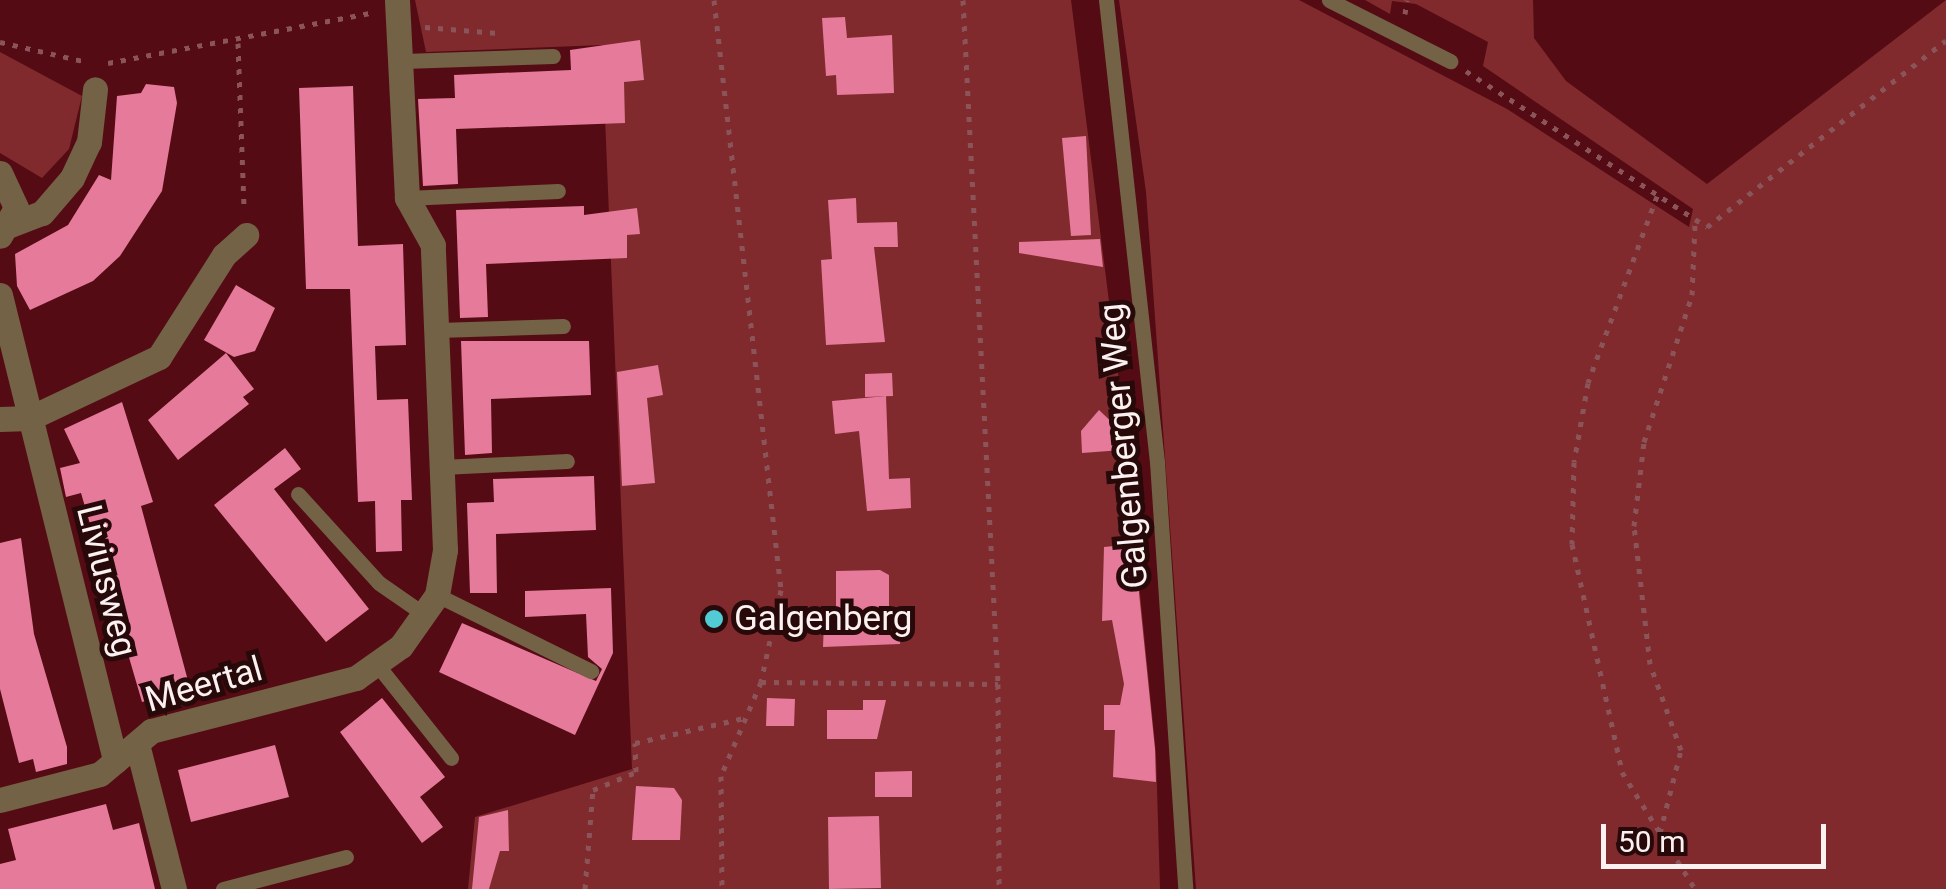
<!DOCTYPE html>
<style>
body{margin:0}
#map{position:relative;width:1946px;height:889px;overflow:hidden;background:#550b13;font-family:Roboto,sans-serif}
div>[style]{position:absolute}
.green>*{inset:0;background:#802a2e}
.building>*{inset:0;background:#e57a9b}
.path>*{height:5px;margin-top:-2.5px;transform-origin:0;background:repeating-linear-gradient(90deg,#8a5459 0 5px,transparent 0 13px)}
.lane>*{height:15px;margin:-7.5px;padding:0 7.5px;transform-origin:7.5px;border-radius:7.5px;background:#736246}
.street>*{height:25px;margin:-12.5px;padding:0 12.5px;transform-origin:12.5px;border-radius:12.5px;background:#736246}
.dots>*{width:28px;height:28px;translate:-50% -50%;box-sizing:border-box;border:5px solid #28090a;border-radius:50%}
span{translate:-50% -50%;white-space:nowrap;text-align:center;line-height:1.15;-webkit-text-stroke:10px #28090a;paint-order:stroke}
.street-label{font-size:35px;color:#fbf1f0}
.poi-label{font-size:35px;color:#fbf1f0}
.left{translate:0 -50%;text-align:left}
.scale{position:absolute;left:1601px;top:824px;width:225px;height:45px;box-sizing:border-box;border:5px solid #fbf1f0;border-top:0;padding-left:12px;font-size:30px;line-height:35px;white-space:nowrap;color:#fbf1f0;-webkit-text-stroke:8px #28090a;paint-order:stroke}
</style>
<div id="map">
<div class="green">
<i style="clip-path:polygon(415px 0,1071px 0,1118px 373px,1156px 754px,1160px 889px,468px 889px,475px 817px,632px 769px,602px 45px,426px 52px)"></i>
<i style="clip-path:polygon(1119px 0,1299px 0,1507px 109px,1689px 227px,1693px 209px,1483px 66px,1488px 42px,1416px 4px,1392px 1px,1390px 14px,1365px 0,1533px 0,1534px 38px,1566px 81px,1707px 184px,1946px 0,1946px 889px,1196px 889px,1146px 192px)"></i>
<i style="clip-path:polygon(0 52px,82px 96px,69px 149px,42px 178px,0 153px)"></i>
</div>
<div class="building">
<i style="clip-path:polygon(845px 17px,847px 38px,892px 35px,894px 93px,837px 95px,836px 75px,826px 76px,822px 18px)"></i>
<i style="clip-path:polygon(640px 40px,644px 80px,624px 82px,625px 123px,456px 129px,458px 184px,423px 186px,418px 99px,455px 98px,454px 75px,571px 70px,570px 50px)"></i>
<i style="clip-path:polygon(146px 84px,174px 87px,177px 103px,162px 191px,120px 256px,93px 281px,30px 310px,17px 286px,15px 254px,68px 225px,99px 175px,111px 180px,117px 96px,141px 93px)"></i>
<i style="clip-path:polygon(353px 86px,358px 246px,403px 244px,406px 345px,375px 346px,377px 400px,408px 399px,412px 500px,401px 500px,402px 551px,376px 552px,375px 501px,358px 502px,350px 289px,306px 289px,299px 88px)"></i>
<i style="clip-path:polygon(1086px 136px,1091px 235px,1071px 236px,1062px 138px)"></i>
<i style="clip-path:polygon(856px 198px,857px 223px,897px 222px,898px 247px,874px 247px,885px 342px,826px 345px,821px 260px,832px 259px,828px 200px)"></i>
<i style="clip-path:polygon(584px 206px,584px 215px,637px 208px,640px 234px,627px 235px,627px 258px,486px 264px,488px 317px,460px 318px,456px 210px)"></i>
<i style="clip-path:polygon(1100px 239px,1103px 267px,1019px 253px,1019px 242px)"></i>
<i style="clip-path:polygon(236px 285px,275px 308px,255px 351px,234px 357px,204px 340px)"></i>
<i style="clip-path:polygon(461px 341px,589px 341px,591px 395px,491px 399px,492px 453px,465px 455px)"></i>
<i style="clip-path:polygon(226px 353px,254px 389px,243px 397px,249px 404px,178px 460px,148px 420px)"></i>
<i style="clip-path:polygon(658px 365px,663px 395px,647px 398px,655px 483px,622px 486px,617px 372px)"></i>
<i style="clip-path:polygon(892px 373px,893px 396px,865px 397px,865px 374px)"></i>
<i style="clip-path:polygon(886px 396px,889px 479px,910px 478px,911px 508px,867px 511px,859px 431px,835px 434px,832px 401px)"></i>
<i style="clip-path:polygon(122px 402px,153px 502px,141px 506px,194px 703px,172px 708px,169px 695px,142px 702px,81px 493px,66px 497px,60px 468px,80px 463px,64px 429px)"></i>
<i style="clip-path:polygon(1099px 410px,1121px 431px,1122px 450px,1082px 453px,1081px 431px)"></i>
<i style="clip-path:polygon(285px 448px,301px 469px,274px 489px,369px 609px,326px 642px,214px 505px)"></i>
<i style="clip-path:polygon(594px 476px,596px 530px,496px 534px,497px 593px,470px 593px,467px 503px,494px 502px,493px 479px)"></i>
<i style="clip-path:polygon(21px 538px,34px 634px,67px 747px,67px 764px,36px 772px,33px 759px,19px 763px,0 689px,0 543px)"></i>
<i style="clip-path:polygon(1134px 544px,1155px 749px,1156px 782px,1113px 777px,1115px 730px,1104px 730px,1104px 705px,1120px 705px,1124px 684px,1112px 620px,1102px 621px,1104px 547px)"></i>
<i style="clip-path:polygon(880px 570px,889px 575px,889px 621px,899px 621px,900px 644px,823px 647px,824px 622px,836px 622px,836px 571px)"></i>
<i style="clip-path:polygon(611px 588px,613px 653px,575px 735px,439px 672px,462px 623px,596px 681px,602px 669px,588px 657px,586px 614px,525px 617px,525px 591px)"></i>
<i style="clip-path:polygon(382px 698px,445px 777px,420px 797px,443px 827px,422px 843px,340px 732px)"></i>
<i style="clip-path:polygon(767px 698px,795px 699px,794px 726px,766px 726px)"></i>
<i style="clip-path:polygon(863px 700px,886px 700px,877px 739px,827px 739px,827px 710px,863px 710px)"></i>
<i style="clip-path:polygon(275px 745px,289px 797px,191px 822px,178px 770px)"></i>
<i style="clip-path:polygon(912px 771px,912px 797px,875px 797px,875px 772px)"></i>
<i style="clip-path:polygon(636px 786px,674px 788px,682px 800px,680px 840px,632px 840px)"></i>
<i style="clip-path:polygon(106px 804px,113px 830px,139px 823px,155px 889px,0 889px,0 864px,16px 860px,8px 829px)"></i>
<i style="clip-path:polygon(508px 810px,509px 851px,500px 851px,489px 889px,472px 889px,479px 817px)"></i>
<i style="clip-path:polygon(879px 816px,881px 888px,829px 889px,828px 817px)"></i>
</div>
<div class="path">
<i style="left:714px;top:0;width:594px;rotate:83.52deg"></i>
<i style="left:781px;top:590px;width:94px;rotate:102.3deg"></i>
<i style="left:761px;top:682px;width:102px;rotate:113.1deg"></i>
<i style="left:721px;top:776px;width:113px;rotate:89.5deg"></i>
<i style="left:963px;top:0;width:685px;rotate:87.07deg"></i>
<i style="left:998px;top:684px;width:205px;rotate:89.7deg"></i>
<i style="left:1405px;top:14px;width:14px;rotate:-82deg"></i>
<i style="left:425px;top:27px;width:73px;rotate:4.7deg"></i>
<i style="left:0;top:42px;width:89px;rotate:12.9deg"></i>
<i style="left:238px;top:43px;width:167px;rotate:87.9deg"></i>
<i style="left:108px;top:63px;width:268px;rotate:-10.8deg"></i>
<i style="left:1466px;top:71px;width:287px;rotate:32.9deg"></i>
<i style="left:1707px;top:227px;width:303px;rotate:-38deg"></i>
<i style="left:1657px;top:196px;width:199px;rotate:110.3deg"></i>
<i style="left:1588px;top:383px;width:80px;rotate:100deg"></i>
<i style="left:1574px;top:462px;width:82px;rotate:91.4deg"></i>
<i style="left:1572px;top:544px;width:233px;rotate:77.6deg"></i>
<i style="left:1622px;top:772px;width:138px;rotate:58deg"></i>
<i style="left:761px;top:682px;width:237px;rotate:0.5deg"></i>
<i style="left:1660px;top:833px;width:86px;rotate:-75.8deg"></i>
<i style="left:1681px;top:750px;width:91px;rotate:-109.8deg"></i>
<i style="left:1650px;top:664px;width:139px;rotate:-96.6deg"></i>
<i style="left:1634px;top:526px;width:85px;rotate:-83.2deg"></i>
<i style="left:1644px;top:442px;width:155px;rotate:-71.9deg"></i>
<i style="left:1692px;top:295px;width:71px;rotate:-87.6deg"></i>
<i style="left:585px;top:889px;width:99px;rotate:-85.4deg"></i>
<i style="left:593px;top:790px;width:47px;rotate:-22.7deg"></i>
<i style="left:636px;top:772px;width:29px;rotate:-92deg"></i>
<i style="left:635px;top:743px;width:112px;rotate:-12.9deg"></i>
</div>
<div class="lane">
<i style="left:1106px;top:0;width:465px;rotate:83.7deg"></i>
<i style="left:1157px;top:462px;width:428px;rotate:86.2deg"></i>
<i style="left:1329px;top:0;width:136px;rotate:26.8deg"></i>
<i style="left:403px;top:61px;width:150px;rotate:-1.9deg"></i>
<i style="left:407px;top:198px;width:151px;rotate:-2.7deg"></i>
<i style="left:438px;top:330px;width:125px;rotate:-1.8deg"></i>
<i style="left:442px;top:467px;width:125px;rotate:-2.7deg"></i>
<i style="left:298px;top:494px;width:120px;rotate:47.7deg"></i>
<i style="left:379px;top:583px;width:56px;rotate:34.8deg"></i>
<i style="left:437px;top:595px;width:172px;rotate:26.3deg"></i>
<i style="left:379px;top:667px;width:116px;rotate:51.6deg"></i>
<i style="left:223px;top:889px;width:127px;rotate:-14.6deg"></i>
</div>
<div class="street">
<i style="left:0;top:173px;width:38px;rotate:65deg"></i>
<i style="left:16px;top:208px;width:32px;rotate:120deg"></i>
<i style="left:10px;top:225px;width:34px;rotate:-21deg"></i>
<i style="left:42px;top:213px;width:46px;rotate:-49.4deg"></i>
<i style="left:72px;top:178px;width:40px;rotate:-65deg"></i>
<i style="left:89px;top:142px;width:53px;rotate:-83.5deg"></i>
<i style="left:0;top:295px;width:480px;rotate:76.1deg"></i>
<i style="left:0;top:419px;width:30px;rotate:-2deg"></i>
<i style="left:30px;top:418px;width:143px;rotate:-25.3deg"></i>
<i style="left:159px;top:357px;width:121px;rotate:-57.5deg"></i>
<i style="left:224px;top:255px;width:30px;rotate:-42deg"></i>
<i style="left:137px;top:744px;width:150px;rotate:75.7deg"></i>
<i style="left:0;top:800px;width:103px;rotate:-14.6deg"></i>
<i style="left:100px;top:774px;width:67px;rotate:-40.1deg"></i>
<i style="left:151px;top:731px;width:212px;rotate:-14.5deg"></i>
<i style="left:356px;top:678px;width:55px;rotate:-35.4deg"></i>
<i style="left:401px;top:646px;width:62px;rotate:-54.8deg"></i>
<i style="left:437px;top:595px;width:46px;rotate:-79.9deg"></i>
<i style="left:445px;top:550px;width:305px;rotate:-92.3deg"></i>
<i style="left:433px;top:245px;width:54px;rotate:-119deg"></i>
<i style="left:407px;top:198px;width:198px;rotate:-92.9deg"></i>
</div>
<div class="dots">
<i style="left:714px;top:619px;background:#51ccd4"></i>
</div>
<div class="street-label">
<span style="left:1124px;top:446px;rotate:-95deg">Galgenberger Weg</span>
<span style="left:106px;top:581px;rotate:76deg">Liviusweg</span>
<span style="left:204px;top:685px;rotate:-16deg">Meertal</span>
</div>
<div class="poi-label">
<span class="left" style="left:734px;top:619px">Galgenberg</span>
</div>
<div class="scale">50 m</div>
</div>
